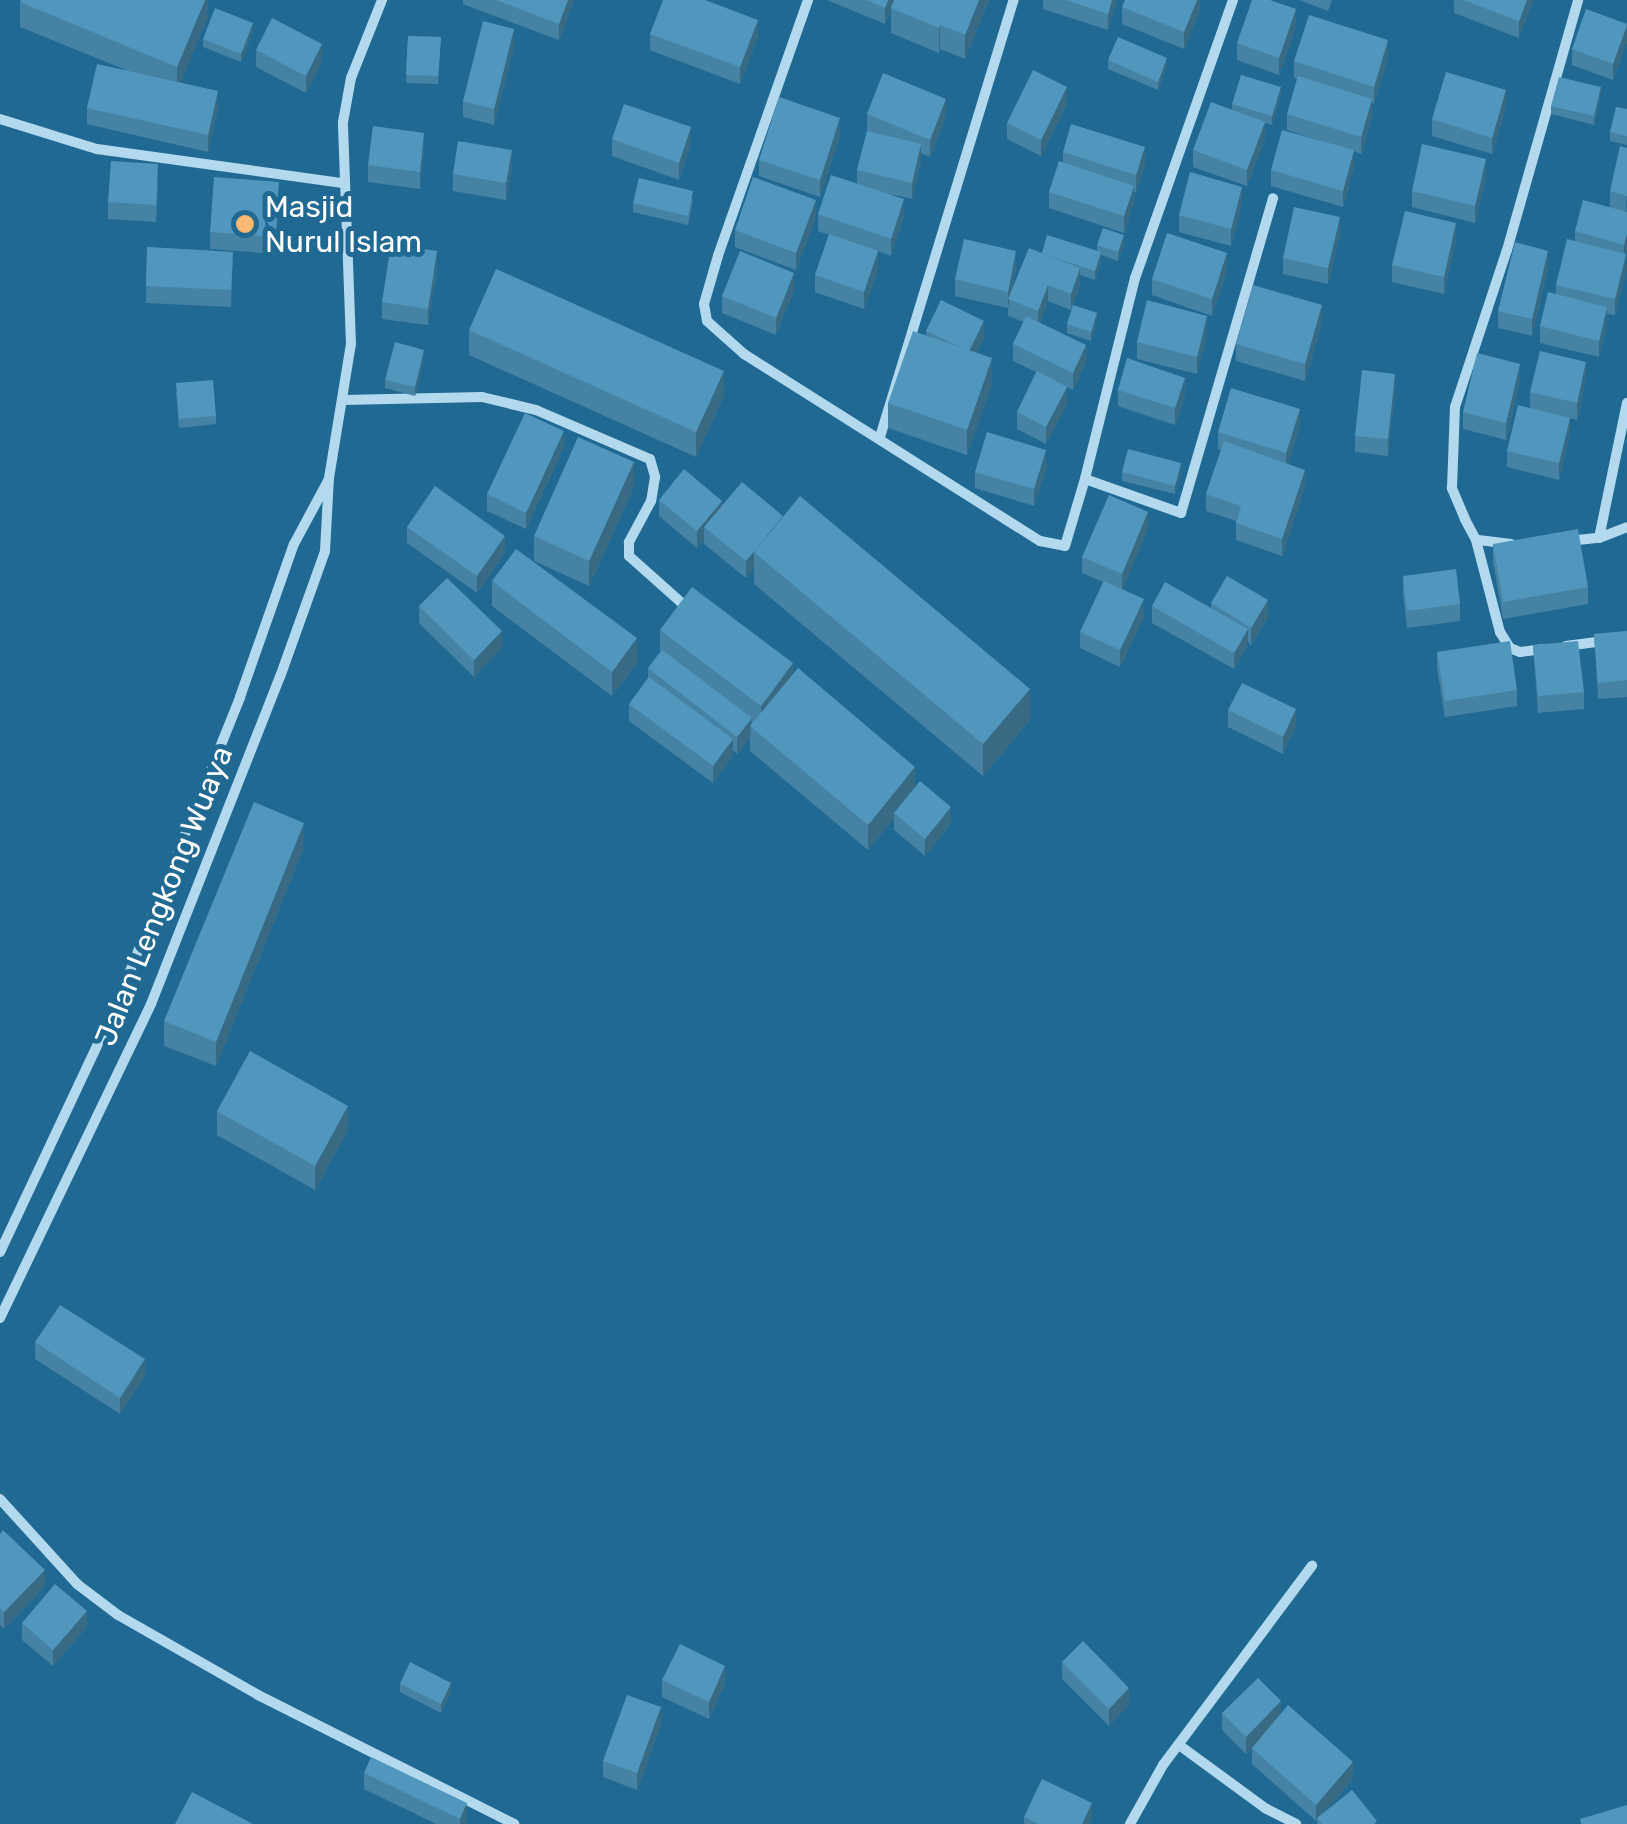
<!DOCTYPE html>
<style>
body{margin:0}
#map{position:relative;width:1627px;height:1824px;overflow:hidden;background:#206993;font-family:Rubik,sans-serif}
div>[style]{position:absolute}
.minor>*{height:10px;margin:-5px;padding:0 5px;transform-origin:5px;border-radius:5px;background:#b3d9ee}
.wall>*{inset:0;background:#4682a3}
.shaded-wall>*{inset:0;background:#396a84}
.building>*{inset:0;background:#5197bd}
.dots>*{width:28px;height:28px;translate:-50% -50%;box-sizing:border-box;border:5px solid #206993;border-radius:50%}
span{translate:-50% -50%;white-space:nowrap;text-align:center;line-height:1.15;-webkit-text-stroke:10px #206993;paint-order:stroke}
.poi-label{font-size:30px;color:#fff}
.left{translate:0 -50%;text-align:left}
.street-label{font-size:30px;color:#fff}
</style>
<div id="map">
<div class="minor">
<i style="left:808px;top:0;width:271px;rotate:109.4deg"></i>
<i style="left:718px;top:256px;width:50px;rotate:106.3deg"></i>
<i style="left:704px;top:304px;width:17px;rotate:80deg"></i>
<i style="left:707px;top:321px;width:50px;rotate:41.7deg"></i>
<i style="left:744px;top:354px;width:350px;rotate:32.3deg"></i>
<i style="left:1040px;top:541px;width:25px;rotate:11deg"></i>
<i style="left:1065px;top:546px;width:70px;rotate:-73.4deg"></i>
<i style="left:1233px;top:0;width:295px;rotate:109.4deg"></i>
<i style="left:1135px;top:278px;width:207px;rotate:104deg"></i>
<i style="left:1085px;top:479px;width:102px;rotate:19.5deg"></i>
<i style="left:1181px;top:513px;width:328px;rotate:-73.7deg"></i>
<i style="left:0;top:119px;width:102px;rotate:17.2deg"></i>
<i style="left:97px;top:149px;width:248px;rotate:7.9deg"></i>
<i style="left:343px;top:400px;width:139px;rotate:-1.2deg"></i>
<i style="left:482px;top:397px;width:56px;rotate:13.5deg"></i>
<i style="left:536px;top:410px;width:124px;rotate:23.3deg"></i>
<i style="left:650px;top:459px;width:19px;rotate:74deg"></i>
<i style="left:655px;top:477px;width:24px;rotate:99deg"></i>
<i style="left:651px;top:501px;width:47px;rotate:118.2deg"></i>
<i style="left:629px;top:542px;width:14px;rotate:90deg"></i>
<i style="left:629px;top:556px;width:74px;rotate:41.7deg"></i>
<i style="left:880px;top:437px;width:457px;rotate:-73deg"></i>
<i style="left:1599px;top:538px;width:138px;rotate:-78.3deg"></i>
<i style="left:1476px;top:540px;width:95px;rotate:75.4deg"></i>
<i style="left:1500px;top:632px;width:19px;rotate:58deg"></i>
<i style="left:1510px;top:648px;width:11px;rotate:22deg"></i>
<i style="left:1520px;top:652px;width:24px;rotate:-7deg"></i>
<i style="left:1568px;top:541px;width:31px;rotate:-6deg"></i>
<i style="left:1599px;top:538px;width:30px;rotate:-21deg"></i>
<i style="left:1511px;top:544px;width:35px;rotate:-173deg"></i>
<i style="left:1476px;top:540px;width:24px;rotate:-118deg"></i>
<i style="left:1465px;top:519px;width:34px;rotate:-113deg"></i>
<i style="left:1452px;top:488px;width:81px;rotate:-87.9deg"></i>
<i style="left:1455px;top:407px;width:165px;rotate:-71.7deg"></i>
<i style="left:1507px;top:250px;width:260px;rotate:-74.1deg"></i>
<i style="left:1566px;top:646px;width:62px;rotate:-7.5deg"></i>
<i style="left:0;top:1252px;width:272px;rotate:-64.8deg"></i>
<i style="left:116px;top:1006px;width:333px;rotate:-68.1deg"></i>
<i style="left:240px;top:697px;width:162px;rotate:-70.6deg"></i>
<i style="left:294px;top:544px;width:74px;rotate:-61.7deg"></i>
<i style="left:0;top:1318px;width:348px;rotate:-64.3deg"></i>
<i style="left:151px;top:1004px;width:352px;rotate:-68.5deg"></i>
<i style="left:280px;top:677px;width:134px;rotate:-70.3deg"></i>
<i style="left:325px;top:551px;width:73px;rotate:-86.9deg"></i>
<i style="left:329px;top:478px;width:136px;rotate:-80.7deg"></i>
<i style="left:351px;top:344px;width:222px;rotate:-92.1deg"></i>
<i style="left:343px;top:122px;width:45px;rotate:-79.7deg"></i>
<i style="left:351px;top:78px;width:84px;rotate:-68.3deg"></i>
<i style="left:0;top:1499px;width:115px;rotate:47.8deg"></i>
<i style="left:77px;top:1584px;width:51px;rotate:37.1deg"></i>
<i style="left:118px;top:1615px;width:161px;rotate:29.7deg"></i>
<i style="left:258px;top:1695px;width:287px;rotate:26.7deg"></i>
<i style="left:1179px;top:1745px;width:107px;rotate:36.2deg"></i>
<i style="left:1265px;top:1808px;width:35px;rotate:27deg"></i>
<i style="left:1130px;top:1824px;width:68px;rotate:-60.8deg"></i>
<i style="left:1163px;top:1765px;width:249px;rotate:-53.2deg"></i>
</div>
<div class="wall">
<i style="clip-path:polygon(208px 0,208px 16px,180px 83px,218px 108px,208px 152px,87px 124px,87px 108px,126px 70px,20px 27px,20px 2px)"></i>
<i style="clip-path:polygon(463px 0,574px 0,559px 40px,463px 4px)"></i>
<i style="clip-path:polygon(827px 0,989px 0,965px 59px,940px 49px,939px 53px,891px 33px,891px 10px,885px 24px)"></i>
<i style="clip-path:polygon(1043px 0,1117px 0,1108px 30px,1043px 9px)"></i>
<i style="clip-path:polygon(1200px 0,1200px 9px,1184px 49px,1122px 24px,1122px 7px)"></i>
<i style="clip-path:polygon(1299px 0,1332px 0,1328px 11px)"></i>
<i style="clip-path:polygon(1454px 0,1533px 0,1519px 38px,1454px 13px)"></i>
<i style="clip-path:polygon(1627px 24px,1627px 42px,1613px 80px,1572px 65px,1572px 49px)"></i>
<i style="clip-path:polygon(1296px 26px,1279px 75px,1237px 60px,1237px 43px)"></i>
<i style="clip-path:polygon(253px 31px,241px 62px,203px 47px,203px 39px)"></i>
<i style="clip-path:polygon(650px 34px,758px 36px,740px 84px,650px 50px)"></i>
<i style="clip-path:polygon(408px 36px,441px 37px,438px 84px,406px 83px)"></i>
<i style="clip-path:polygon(514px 46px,494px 125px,463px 117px,463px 101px)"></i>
<i style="clip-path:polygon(256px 50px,322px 61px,306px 93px,256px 67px)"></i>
<i style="clip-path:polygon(1388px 57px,1374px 104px,1372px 103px,1372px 116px,1361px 154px,1354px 151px,1354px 167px,1343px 207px,1271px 186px,1271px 170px,1321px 141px,1287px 130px,1287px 114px,1297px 79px,1294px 78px,1294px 61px)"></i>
<i style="clip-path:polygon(1108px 60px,1167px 66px,1158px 90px,1108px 69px)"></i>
<i style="clip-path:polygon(1281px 95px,1272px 125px,1265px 123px,1265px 138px,1247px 186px,1193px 167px,1193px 150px,1232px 109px,1232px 104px)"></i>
<i style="clip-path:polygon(1601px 96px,1594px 125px,1551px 114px,1551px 106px)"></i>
<i style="clip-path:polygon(1067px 104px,1041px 156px,1007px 139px,1007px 123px)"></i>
<i style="clip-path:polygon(1506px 107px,1492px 154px,1432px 136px,1432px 119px)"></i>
<i style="clip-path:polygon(1627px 109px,1627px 145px,1610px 141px,1610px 132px)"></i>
<i style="clip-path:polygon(867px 114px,946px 116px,930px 157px,921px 153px,921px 161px,912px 199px,885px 193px,904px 216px,891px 256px,878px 251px,878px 268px,864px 309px,815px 292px,815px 275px,829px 235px,818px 231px,818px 214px,857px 184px,857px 170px,867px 131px)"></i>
<i style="clip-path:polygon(840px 135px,820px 197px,759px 176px,759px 160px)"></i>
<i style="clip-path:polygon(612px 139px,691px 144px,679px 180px,612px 156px)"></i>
<i style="clip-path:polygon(1627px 148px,1626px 270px,1615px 315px,1607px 314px,1607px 323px,1599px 357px,1540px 343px,1540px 326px,1556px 294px,1556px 285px,1575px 241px,1575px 231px,1610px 208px,1610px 191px)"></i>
<i style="clip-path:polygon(424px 150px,420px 189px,368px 182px,368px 165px)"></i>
<i style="clip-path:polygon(1063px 152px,1145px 164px,1136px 192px,1134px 192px,1134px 202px,1124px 233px,1049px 208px,1049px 192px,1063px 163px)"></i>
<i style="clip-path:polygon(512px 167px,506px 200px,453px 191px,453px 174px)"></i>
<i style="clip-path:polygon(1486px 176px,1475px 223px,1412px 207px,1412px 191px)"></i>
<i style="clip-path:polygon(158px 181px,156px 222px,108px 219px,108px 202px)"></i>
<i style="clip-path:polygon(279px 199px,275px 254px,210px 249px,210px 232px)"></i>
<i style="clip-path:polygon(693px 199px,688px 225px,633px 212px,633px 203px)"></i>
<i style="clip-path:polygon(1242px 204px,1231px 246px,1179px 232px,1179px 215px)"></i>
<i style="clip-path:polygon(816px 217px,796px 270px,735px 247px,735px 230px)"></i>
<i style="clip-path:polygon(1340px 234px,1328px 284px,1283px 274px,1283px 258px)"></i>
<i style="clip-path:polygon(1456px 239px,1444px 294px,1392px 282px,1392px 265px)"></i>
<i style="clip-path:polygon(1124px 243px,1118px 261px,1101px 255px,1101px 261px,1095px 280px,1080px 275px,1080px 285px,1071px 310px,1048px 301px,1040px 323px,1086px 362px,1073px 390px,1067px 387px,1067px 403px,1046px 444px,1017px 429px,1017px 412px,1036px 372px,1013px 361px,1013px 344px,1024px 322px,1008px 316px,1008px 304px,1008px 308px,955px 296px,955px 279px,1016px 267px,1011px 294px,1042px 253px,1097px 251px,1097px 245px)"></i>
<i style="clip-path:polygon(147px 247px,233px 252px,231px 307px,146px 303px)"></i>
<i style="clip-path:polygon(437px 268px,428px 325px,382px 319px,382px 302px)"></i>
<i style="clip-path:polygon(1548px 268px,1532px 336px,1498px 328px,1498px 311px)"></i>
<i style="clip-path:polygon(1227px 270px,1212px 316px,1152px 295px,1152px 279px)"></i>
<i style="clip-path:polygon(794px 290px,776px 335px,722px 313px,722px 296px)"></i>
<i style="clip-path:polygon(1097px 321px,1091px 341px,1067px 333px,1067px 324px)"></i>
<i style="clip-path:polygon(1322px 322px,1305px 381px,1236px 361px,1236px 344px)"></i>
<i style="clip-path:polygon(469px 330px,724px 395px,696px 457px,469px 355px)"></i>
<i style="clip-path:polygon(926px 331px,984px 337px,976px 353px,992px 383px,967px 455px,888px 428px,888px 403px,926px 335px)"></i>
<i style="clip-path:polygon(1207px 333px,1197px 374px,1137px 359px,1137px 342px)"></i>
<i style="clip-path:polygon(424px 358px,415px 396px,385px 388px,385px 380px)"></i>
<i style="clip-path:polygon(1586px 378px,1577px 420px,1570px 418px,1570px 434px,1559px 480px,1507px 467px,1507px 451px,1530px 408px,1530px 392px)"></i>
<i style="clip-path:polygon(1520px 381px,1506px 440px,1463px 429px,1463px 412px)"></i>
<i style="clip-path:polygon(1118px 390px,1185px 394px,1175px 425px,1118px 406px)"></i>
<i style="clip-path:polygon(1395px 391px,1388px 456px,1355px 452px,1355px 436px)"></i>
<i style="clip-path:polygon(176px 392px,216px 416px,216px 424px,179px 428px)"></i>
<i style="clip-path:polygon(1300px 425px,1288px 464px,1305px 487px,1282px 556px,1236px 540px,1236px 521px,1206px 511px,1206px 494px,1221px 450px,1218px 449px,1218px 432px)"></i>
<i style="clip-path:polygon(564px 447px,526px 529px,487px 511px,487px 494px)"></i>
<i style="clip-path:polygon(1046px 467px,1034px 506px,975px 488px,975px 472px)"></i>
<i style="clip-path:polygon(1181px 471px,1175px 494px,1122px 481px,1122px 472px)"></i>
<i style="clip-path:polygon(634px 487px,589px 586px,534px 561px,534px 536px)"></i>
<i style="clip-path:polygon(659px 500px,722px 505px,1030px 720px,983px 776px,754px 584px,754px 568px,746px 578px,704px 544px,704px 540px,697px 548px,659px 516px)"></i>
<i style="clip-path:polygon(407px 527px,505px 552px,477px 593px,407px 543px)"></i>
<i style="clip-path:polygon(1148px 529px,1122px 589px,1144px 616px,1120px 667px,1080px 648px,1080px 632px,1103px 582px,1082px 573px,1082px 557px)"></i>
<i style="clip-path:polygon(1493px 544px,1588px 587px,1588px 604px,1503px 619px,1493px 561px)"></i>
<i style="clip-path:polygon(1403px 576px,1460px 604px,1460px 621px,1407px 628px,1403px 593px)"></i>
<i style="clip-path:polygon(492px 581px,637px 663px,612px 696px,492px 606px)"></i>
<i style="clip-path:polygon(1211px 603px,1268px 617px,1251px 645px,1248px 642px,1248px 645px,1234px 669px,1152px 623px,1152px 606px,1211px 608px)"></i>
<i style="clip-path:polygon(419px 606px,502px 648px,474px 677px,419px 623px)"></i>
<i style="clip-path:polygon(660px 630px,793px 674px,915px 787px,951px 823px,925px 856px,894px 830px,894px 818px,868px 850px,750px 751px,750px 737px,737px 754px,733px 750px,733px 756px,713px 783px,629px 721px,629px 704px,648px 678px,648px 668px,660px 652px)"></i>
<i style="clip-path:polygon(1627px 631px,1627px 697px,1598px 699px,1594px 634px)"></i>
<i style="clip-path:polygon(1533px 645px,1584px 692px,1584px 709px,1538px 713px)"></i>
<i style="clip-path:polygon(1437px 652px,1517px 690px,1517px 706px,1445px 717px,1437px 668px)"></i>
<i style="clip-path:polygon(1228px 710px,1296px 726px,1283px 754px,1228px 727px)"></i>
<i style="clip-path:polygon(304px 847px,216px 1066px,164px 1046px,164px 1021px)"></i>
<i style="clip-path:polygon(217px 1111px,348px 1130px,315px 1190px,217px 1135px)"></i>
<i style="clip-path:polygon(35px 1342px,145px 1376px,120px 1414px,35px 1359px)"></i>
<i style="clip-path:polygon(0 1534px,45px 1586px,4px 1629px,0 1625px)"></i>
<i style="clip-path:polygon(22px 1623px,87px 1627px,53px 1666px,22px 1640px)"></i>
<i style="clip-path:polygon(1062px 1662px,1129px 1705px,1109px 1726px,1062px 1679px)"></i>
<i style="clip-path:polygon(662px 1680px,725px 1683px,709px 1719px,662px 1697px)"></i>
<i style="clip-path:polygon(400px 1684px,451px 1691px,441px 1713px,400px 1692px)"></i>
<i style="clip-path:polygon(1222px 1713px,1281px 1713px,1353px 1779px,1323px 1813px,1377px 1824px,1317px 1824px,1317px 1820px,1316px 1821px,1252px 1764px,1252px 1748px,1246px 1754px,1222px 1730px)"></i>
<i style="clip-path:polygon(661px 1724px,637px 1790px,603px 1777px,603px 1761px)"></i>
<i style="clip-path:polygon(364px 1773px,467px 1820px,465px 1824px,436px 1824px,364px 1789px)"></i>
<i style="clip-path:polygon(1024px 1817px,1092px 1819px,1089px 1824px,1024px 1824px)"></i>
</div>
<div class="shaded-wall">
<i style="clip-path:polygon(205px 0,208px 0,208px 16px,177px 92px,177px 67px)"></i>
<i style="clip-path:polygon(568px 0,574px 0,559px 40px,559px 24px)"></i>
<i style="clip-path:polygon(888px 0,895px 0,885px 24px,885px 8px)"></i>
<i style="clip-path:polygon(979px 0,989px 0,965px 59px,965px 35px)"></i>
<i style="clip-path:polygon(1112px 0,1117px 0,1108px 30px,1108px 14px)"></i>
<i style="clip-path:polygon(1197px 0,1200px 0,1200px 9px,1184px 49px,1184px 32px)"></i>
<i style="clip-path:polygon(1527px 0,1533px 0,1519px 38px,1519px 21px)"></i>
<i style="clip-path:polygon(1296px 9px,1296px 26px,1279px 75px,1279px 58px)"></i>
<i style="clip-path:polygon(758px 20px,758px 36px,740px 84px,740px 67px)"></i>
<i style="clip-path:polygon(253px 23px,253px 31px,241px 62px,241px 54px)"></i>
<i style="clip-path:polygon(940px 25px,940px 49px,939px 53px,939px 28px)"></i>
<i style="clip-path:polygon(1627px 26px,1627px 42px,1613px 80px,1613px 64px)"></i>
<i style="clip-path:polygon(514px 29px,514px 46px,494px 125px,494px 109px)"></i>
<i style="clip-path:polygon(1388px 40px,1388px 57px,1374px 104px,1374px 87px)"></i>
<i style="clip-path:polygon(322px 44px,322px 61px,306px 93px,306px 76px)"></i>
<i style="clip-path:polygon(1167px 58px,1167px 66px,1158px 90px,1158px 82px)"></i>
<i style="clip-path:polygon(1067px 87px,1067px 104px,1041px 156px,1041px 140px)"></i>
<i style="clip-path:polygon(1281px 87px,1281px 95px,1272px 125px,1272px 116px)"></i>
<i style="clip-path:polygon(1601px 87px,1601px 96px,1594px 125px,1594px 116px)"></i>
<i style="clip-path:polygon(1506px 90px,1506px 107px,1492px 154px,1492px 138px)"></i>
<i style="clip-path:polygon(218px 91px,218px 108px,208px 152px,208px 135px)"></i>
<i style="clip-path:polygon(946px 99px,946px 116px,930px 157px,930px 140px)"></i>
<i style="clip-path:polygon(1372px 99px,1372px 116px,1361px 154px,1361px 137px)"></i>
<i style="clip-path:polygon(840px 118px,840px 135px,820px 197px,820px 180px)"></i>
<i style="clip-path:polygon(1265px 122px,1265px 138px,1247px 186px,1247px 170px)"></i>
<i style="clip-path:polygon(691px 127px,691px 144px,679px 180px,679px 163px)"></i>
<i style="clip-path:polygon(424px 133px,424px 150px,420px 189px,420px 172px)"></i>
<i style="clip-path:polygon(921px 144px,921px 161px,912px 199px,912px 183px)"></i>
<i style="clip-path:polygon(1145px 147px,1145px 164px,1136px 192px,1136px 175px)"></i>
<i style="clip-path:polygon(512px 150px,512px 167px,506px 200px,506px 183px)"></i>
<i style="clip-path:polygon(1354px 150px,1354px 167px,1343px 207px,1343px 191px)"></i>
<i style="clip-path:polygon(1486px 159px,1486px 176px,1475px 223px,1475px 206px)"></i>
<i style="clip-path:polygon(1134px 186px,1134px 202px,1124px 233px,1124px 216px)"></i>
<i style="clip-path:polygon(1242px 187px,1242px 204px,1231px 246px,1231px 229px)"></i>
<i style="clip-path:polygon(904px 199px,904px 216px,891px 256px,891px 239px)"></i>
<i style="clip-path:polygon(816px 200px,816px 217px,796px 270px,796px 253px)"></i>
<i style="clip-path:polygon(1340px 217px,1340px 234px,1328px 284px,1328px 268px)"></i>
<i style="clip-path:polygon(1456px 223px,1456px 239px,1444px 294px,1444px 277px)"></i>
<i style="clip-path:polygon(1627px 233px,1627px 249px,1624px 261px,1624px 245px)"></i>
<i style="clip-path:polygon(1124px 235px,1124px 243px,1118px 261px,1118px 252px)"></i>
<i style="clip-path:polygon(437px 251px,437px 268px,428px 325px,428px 309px)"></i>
<i style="clip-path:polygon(878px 251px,878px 268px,864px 309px,864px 292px)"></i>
<i style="clip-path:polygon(1016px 251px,1016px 267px,1008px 308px,1008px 292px)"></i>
<i style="clip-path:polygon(1548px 251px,1548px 268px,1532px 336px,1532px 319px)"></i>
<i style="clip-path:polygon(1101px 252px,1101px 261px,1095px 280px,1095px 271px)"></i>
<i style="clip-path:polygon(1227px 253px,1227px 270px,1212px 316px,1212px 299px)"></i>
<i style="clip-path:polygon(1626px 254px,1626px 270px,1615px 315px,1615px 299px)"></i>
<i style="clip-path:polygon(1080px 268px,1080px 285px,1071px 310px,1071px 294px)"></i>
<i style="clip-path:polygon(794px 273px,794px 290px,776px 335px,776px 318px)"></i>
<i style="clip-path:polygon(1048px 285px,1048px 301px,1038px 328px,1038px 311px)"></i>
<i style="clip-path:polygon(1322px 305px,1322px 322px,1305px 381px,1305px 364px)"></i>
<i style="clip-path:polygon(1607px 307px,1607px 323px,1599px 357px,1599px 341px)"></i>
<i style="clip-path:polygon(1097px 313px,1097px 321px,1091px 341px,1091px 332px)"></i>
<i style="clip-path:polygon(1207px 316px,1207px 333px,1197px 374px,1197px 357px)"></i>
<i style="clip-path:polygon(984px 321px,984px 337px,969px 367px,969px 351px)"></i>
<i style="clip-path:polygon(1086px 345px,1086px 362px,1073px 390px,1073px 373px)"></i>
<i style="clip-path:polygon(424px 350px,424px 358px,415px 396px,415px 387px)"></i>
<i style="clip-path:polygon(992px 358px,992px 383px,967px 455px,967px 430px)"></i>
<i style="clip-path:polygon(1586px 362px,1586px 378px,1577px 420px,1577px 403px)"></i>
<i style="clip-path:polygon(1520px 364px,1520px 381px,1506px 440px,1506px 423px)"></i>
<i style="clip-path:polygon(724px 371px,724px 395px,696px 457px,696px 432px)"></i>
<i style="clip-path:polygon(1395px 374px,1395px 391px,1388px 456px,1388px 439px)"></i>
<i style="clip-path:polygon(1185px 378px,1185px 394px,1175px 425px,1175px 408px)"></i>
<i style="clip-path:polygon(1067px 387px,1067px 403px,1046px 444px,1046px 427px)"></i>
<i style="clip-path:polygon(1300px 409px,1300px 425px,1286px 470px,1286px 453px)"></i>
<i style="clip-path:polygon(1570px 418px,1570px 434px,1559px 480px,1559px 463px)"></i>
<i style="clip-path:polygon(564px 431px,564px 447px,526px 529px,526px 513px)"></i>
<i style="clip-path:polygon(1046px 450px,1046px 467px,1034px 506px,1034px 489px)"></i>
<i style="clip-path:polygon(634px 462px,634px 487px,589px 586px,589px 561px)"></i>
<i style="clip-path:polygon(1181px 463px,1181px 471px,1175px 494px,1175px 486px)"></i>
<i style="clip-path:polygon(1305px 470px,1305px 487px,1282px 556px,1282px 539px)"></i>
<i style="clip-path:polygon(722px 501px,722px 518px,704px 527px,704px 540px,697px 548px,697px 531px)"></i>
<i style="clip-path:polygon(1148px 512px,1148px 529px,1122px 591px,1122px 574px)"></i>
<i style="clip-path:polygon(505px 536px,505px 552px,477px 593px,477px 576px)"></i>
<i style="clip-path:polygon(754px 552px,754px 568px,746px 578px,746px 561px)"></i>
<i style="clip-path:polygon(1144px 599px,1144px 616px,1120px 667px,1120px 650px)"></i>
<i style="clip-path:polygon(1268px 600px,1268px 617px,1251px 645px,1251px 628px)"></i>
<i style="clip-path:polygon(1248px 629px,1248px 645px,1234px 669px,1234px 653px)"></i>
<i style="clip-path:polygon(502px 631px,502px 648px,474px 677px,474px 660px)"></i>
<i style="clip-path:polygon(637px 638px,637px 663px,612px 696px,612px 672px)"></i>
<i style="clip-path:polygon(793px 663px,793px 687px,761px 730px,761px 706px)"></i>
<i style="clip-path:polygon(1030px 689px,1030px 720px,983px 776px,983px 744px)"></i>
<i style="clip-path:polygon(1296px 709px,1296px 726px,1283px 754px,1283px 737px)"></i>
<i style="clip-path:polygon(752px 718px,750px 737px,737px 754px,737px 737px)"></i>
<i style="clip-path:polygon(733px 739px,733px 756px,713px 783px,713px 766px)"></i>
<i style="clip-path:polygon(915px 767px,915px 792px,894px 813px,894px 818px,868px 850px,868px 825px)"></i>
<i style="clip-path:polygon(951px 807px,951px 823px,925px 856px,925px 839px)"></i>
<i style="clip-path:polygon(304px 823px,304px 847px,216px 1066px,216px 1042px)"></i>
<i style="clip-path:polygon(348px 1106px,348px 1130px,315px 1190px,315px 1166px)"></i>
<i style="clip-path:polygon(145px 1359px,145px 1376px,120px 1414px,120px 1398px)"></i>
<i style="clip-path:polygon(45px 1570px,45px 1586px,4px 1629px,4px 1612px)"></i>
<i style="clip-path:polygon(87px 1611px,87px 1627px,53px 1666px,53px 1650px)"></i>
<i style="clip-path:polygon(725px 1666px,725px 1683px,709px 1719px,709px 1702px)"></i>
<i style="clip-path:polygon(451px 1683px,451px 1691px,441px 1713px,441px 1704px)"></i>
<i style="clip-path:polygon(1129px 1688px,1129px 1705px,1109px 1726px,1109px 1709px)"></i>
<i style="clip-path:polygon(1281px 1701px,1281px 1718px,1246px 1754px,1246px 1737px)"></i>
<i style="clip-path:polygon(661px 1707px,661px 1724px,637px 1790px,637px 1773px)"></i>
<i style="clip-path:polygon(1353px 1762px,1353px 1779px,1316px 1821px,1316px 1805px)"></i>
<i style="clip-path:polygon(467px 1803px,467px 1820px,465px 1824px,460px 1824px,460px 1819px)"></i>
<i style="clip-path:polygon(1092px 1803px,1092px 1819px,1089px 1824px,1082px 1824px)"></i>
</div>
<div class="building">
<i style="clip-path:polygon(21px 0,205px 0,177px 67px,20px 2px)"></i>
<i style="clip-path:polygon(496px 0,568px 0,559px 24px)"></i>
<i style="clip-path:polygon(663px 0,705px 0,758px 20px,740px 67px,650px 34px)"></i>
<i style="clip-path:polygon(867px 0,888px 0,885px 8px)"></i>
<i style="clip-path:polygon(894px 0,979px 0,965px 35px,940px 25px,939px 28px,891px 8px)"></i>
<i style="clip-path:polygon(1066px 0,1112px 0,1108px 14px)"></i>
<i style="clip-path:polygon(1125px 0,1197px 0,1184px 32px,1122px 7px)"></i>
<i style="clip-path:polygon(1252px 0,1270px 0,1296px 9px,1279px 58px,1237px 43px)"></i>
<i style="clip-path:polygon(1463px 0,1527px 0,1519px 21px)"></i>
<i style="clip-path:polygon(215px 8px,253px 23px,241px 54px,203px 39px)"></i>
<i style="clip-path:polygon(1586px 9px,1627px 24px,1613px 64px,1572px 49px)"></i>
<i style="clip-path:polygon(1309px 15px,1388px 40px,1374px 87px,1294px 61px)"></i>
<i style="clip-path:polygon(272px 18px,322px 44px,306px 76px,256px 50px)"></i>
<i style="clip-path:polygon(483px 21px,514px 29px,494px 109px,463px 101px)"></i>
<i style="clip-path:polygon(408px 36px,441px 37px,438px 76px,406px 75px)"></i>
<i style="clip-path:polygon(1118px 37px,1167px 58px,1158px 82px,1108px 60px)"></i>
<i style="clip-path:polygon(97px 64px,218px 91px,208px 135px,87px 108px)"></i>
<i style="clip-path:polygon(1033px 70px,1067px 87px,1041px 140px,1007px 123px)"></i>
<i style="clip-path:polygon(1446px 72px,1506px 90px,1492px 138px,1432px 119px)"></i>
<i style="clip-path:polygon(883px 73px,946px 99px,930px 140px,867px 114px)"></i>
<i style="clip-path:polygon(1241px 75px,1281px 87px,1272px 116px,1232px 104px)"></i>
<i style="clip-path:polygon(1298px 76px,1372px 99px,1361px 137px,1287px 114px)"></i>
<i style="clip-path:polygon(1559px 77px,1601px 87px,1594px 116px,1551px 106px)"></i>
<i style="clip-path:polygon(779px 97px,840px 118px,820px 180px,759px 160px)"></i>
<i style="clip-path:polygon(1211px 102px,1265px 122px,1247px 170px,1193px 150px)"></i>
<i style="clip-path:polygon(624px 104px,691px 127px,679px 163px,612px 139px)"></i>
<i style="clip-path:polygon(1616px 107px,1627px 109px,1627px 136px,1610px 132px)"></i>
<i style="clip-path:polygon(1071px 124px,1145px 147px,1136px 175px,1063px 152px)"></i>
<i style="clip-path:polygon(373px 126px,424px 133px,420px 172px,368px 165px)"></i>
<i style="clip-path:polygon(1282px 130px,1354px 150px,1343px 191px,1271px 170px)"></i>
<i style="clip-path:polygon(867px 131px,921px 144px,912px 183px,857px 170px)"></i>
<i style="clip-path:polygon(458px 141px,512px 150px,506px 183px,453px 174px)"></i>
<i style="clip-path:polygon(1422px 144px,1486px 159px,1475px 206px,1412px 191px)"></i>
<i style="clip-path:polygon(1620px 146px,1627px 148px,1627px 196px,1610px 191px)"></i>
<i style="clip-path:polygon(111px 161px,158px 164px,156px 205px,108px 202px)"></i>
<i style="clip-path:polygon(1059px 161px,1134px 186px,1124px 216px,1049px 192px)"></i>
<i style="clip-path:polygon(1190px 172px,1242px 187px,1231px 229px,1179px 215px)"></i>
<i style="clip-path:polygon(831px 175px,904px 199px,891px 239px,818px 214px)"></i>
<i style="clip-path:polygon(214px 177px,279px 182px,275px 237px,210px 232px)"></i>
<i style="clip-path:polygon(753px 177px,816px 200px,796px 253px,735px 230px)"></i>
<i style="clip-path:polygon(639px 178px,693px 191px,688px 216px,633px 203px)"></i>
<i style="clip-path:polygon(1583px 200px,1627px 212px,1627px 233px,1624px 245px,1575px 231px)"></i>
<i style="clip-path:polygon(1294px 207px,1340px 217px,1328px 268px,1283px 258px)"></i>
<i style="clip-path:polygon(1405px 211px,1456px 223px,1444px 277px,1392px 265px)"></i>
<i style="clip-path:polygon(1103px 228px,1124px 235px,1118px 252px,1097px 245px)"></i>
<i style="clip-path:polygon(1167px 233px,1227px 253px,1212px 299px,1152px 279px)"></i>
<i style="clip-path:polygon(829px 234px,878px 251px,864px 292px,815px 275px)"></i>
<i style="clip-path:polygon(1047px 235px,1101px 252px,1095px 271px,1042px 253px)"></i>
<i style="clip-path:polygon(964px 239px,1016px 251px,1008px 292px,955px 279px)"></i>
<i style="clip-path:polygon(1567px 239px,1626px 254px,1615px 299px,1556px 285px)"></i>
<i style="clip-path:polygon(1515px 242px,1548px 251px,1532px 319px,1498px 311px)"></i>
<i style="clip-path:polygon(391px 244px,437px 251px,428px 309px,382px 302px)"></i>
<i style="clip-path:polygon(147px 247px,233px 252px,231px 290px,146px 286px)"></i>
<i style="clip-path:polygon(1029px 248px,1080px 268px,1071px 294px,1048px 285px,1038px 311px,1008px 299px)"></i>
<i style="clip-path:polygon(740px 251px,794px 273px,776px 318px,722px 296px)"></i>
<i style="clip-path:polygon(496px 269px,724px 371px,696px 432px,469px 330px)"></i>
<i style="clip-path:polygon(1253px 285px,1322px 305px,1305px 364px,1236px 344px)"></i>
<i style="clip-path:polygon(1548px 292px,1607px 307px,1599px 341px,1540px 326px)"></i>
<i style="clip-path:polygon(941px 300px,984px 321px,969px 351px,926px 331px)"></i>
<i style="clip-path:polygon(1147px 300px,1207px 316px,1197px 357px,1137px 342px)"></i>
<i style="clip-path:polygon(1073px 305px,1097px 313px,1091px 332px,1067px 324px)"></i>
<i style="clip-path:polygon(1026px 316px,1086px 345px,1073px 373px,1013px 344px)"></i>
<i style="clip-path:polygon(913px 331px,992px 358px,967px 430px,888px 403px)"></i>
<i style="clip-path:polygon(395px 342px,424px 350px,415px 387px,385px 380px)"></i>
<i style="clip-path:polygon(1540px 351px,1586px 362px,1577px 403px,1530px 392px)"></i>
<i style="clip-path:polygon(1477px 353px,1520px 364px,1506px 423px,1463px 412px)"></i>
<i style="clip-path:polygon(1127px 358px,1185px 378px,1175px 408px,1118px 390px)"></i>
<i style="clip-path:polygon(1362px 370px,1395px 374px,1388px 439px,1355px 436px)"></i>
<i style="clip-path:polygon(1037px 371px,1067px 387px,1046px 427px,1017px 412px)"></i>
<i style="clip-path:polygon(213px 380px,216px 416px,179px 419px,176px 383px)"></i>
<i style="clip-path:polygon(1231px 388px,1300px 409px,1286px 453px,1218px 432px)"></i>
<i style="clip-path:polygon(1518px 405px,1570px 418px,1559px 463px,1507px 451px)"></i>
<i style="clip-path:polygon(525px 413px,564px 431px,526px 513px,487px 494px)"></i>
<i style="clip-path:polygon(987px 432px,1046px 450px,1034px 489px,975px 472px)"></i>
<i style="clip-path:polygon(578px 437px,634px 462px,589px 561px,534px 536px)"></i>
<i style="clip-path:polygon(1224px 441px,1305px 470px,1282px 539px,1236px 523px,1241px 506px,1206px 494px)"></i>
<i style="clip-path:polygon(1128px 449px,1181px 463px,1175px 486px,1122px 472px)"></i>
<i style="clip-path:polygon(684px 469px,722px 501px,697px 531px,659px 500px)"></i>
<i style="clip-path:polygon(742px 482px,783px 516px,746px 561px,704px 527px)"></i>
<i style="clip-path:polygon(435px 486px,505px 536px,477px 576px,407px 527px)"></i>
<i style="clip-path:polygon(1109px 495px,1148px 512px,1122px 574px,1082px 557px)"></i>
<i style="clip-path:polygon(800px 496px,1030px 689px,983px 744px,754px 552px)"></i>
<i style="clip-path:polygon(1578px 529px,1588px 587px,1503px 602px,1493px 544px)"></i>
<i style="clip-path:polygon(516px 549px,637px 638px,612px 672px,492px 581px)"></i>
<i style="clip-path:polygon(1456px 569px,1460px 604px,1407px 611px,1403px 576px)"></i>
<i style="clip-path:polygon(1227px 576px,1268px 600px,1251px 628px,1211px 603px)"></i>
<i style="clip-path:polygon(447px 578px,502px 631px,474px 660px,419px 606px)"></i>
<i style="clip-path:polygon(1104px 581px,1144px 599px,1120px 650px,1080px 632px)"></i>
<i style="clip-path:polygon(1165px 582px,1248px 629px,1234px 653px,1152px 606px)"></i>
<i style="clip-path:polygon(692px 587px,793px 663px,761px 706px,660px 630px)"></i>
<i style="clip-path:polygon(1627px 631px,1627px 680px,1598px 683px,1594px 634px)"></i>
<i style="clip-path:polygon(1510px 641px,1517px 690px,1445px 701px,1437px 652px)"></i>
<i style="clip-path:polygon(1578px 641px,1584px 692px,1538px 696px,1533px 645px)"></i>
<i style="clip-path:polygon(662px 650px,752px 718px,737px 737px,648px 668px)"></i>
<i style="clip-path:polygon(798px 668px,915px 767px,868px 825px,750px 726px)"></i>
<i style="clip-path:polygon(649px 677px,733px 739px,713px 766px,629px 704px)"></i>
<i style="clip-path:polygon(1242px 683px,1296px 709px,1283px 737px,1228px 710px)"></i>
<i style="clip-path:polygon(920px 781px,951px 807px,925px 839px,894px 813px)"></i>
<i style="clip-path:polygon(254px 802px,304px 823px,216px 1042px,164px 1021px)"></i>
<i style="clip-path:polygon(250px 1051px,348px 1106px,315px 1166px,217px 1111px)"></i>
<i style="clip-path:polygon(60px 1305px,145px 1359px,120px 1398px,35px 1342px)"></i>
<i style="clip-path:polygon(3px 1530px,45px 1570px,4px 1612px,0 1608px,0 1534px)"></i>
<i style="clip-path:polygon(55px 1584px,87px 1611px,53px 1650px,22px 1623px)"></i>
<i style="clip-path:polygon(1083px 1641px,1129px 1688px,1109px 1709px,1062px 1662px)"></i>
<i style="clip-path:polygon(680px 1644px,725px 1666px,709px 1702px,662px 1680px)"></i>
<i style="clip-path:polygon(410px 1662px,451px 1683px,441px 1704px,400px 1684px)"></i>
<i style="clip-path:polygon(1258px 1678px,1281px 1701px,1246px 1737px,1222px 1713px)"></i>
<i style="clip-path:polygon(627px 1695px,661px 1707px,637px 1773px,603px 1761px)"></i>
<i style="clip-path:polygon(1288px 1705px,1353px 1762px,1316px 1805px,1252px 1748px)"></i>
<i style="clip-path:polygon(371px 1757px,467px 1803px,460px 1819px,364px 1773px)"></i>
<i style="clip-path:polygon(1042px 1779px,1092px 1803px,1082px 1824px,1039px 1824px,1024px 1817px)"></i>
<i style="clip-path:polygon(1352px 1790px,1377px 1821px,1374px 1824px,1322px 1824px,1317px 1818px)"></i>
<i style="clip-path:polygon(192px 1792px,253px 1824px,175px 1824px)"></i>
<i style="clip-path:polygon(1627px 1805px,1627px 1824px,1581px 1824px,1580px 1819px)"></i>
</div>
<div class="dots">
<i style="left:245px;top:224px;background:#fbb974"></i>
</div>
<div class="poi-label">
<span class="left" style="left:265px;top:224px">Masjid<br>Nurul Islam</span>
</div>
<div class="street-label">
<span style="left:164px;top:896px;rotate:-68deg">Jalan Lengkong Wuaya</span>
</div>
</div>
